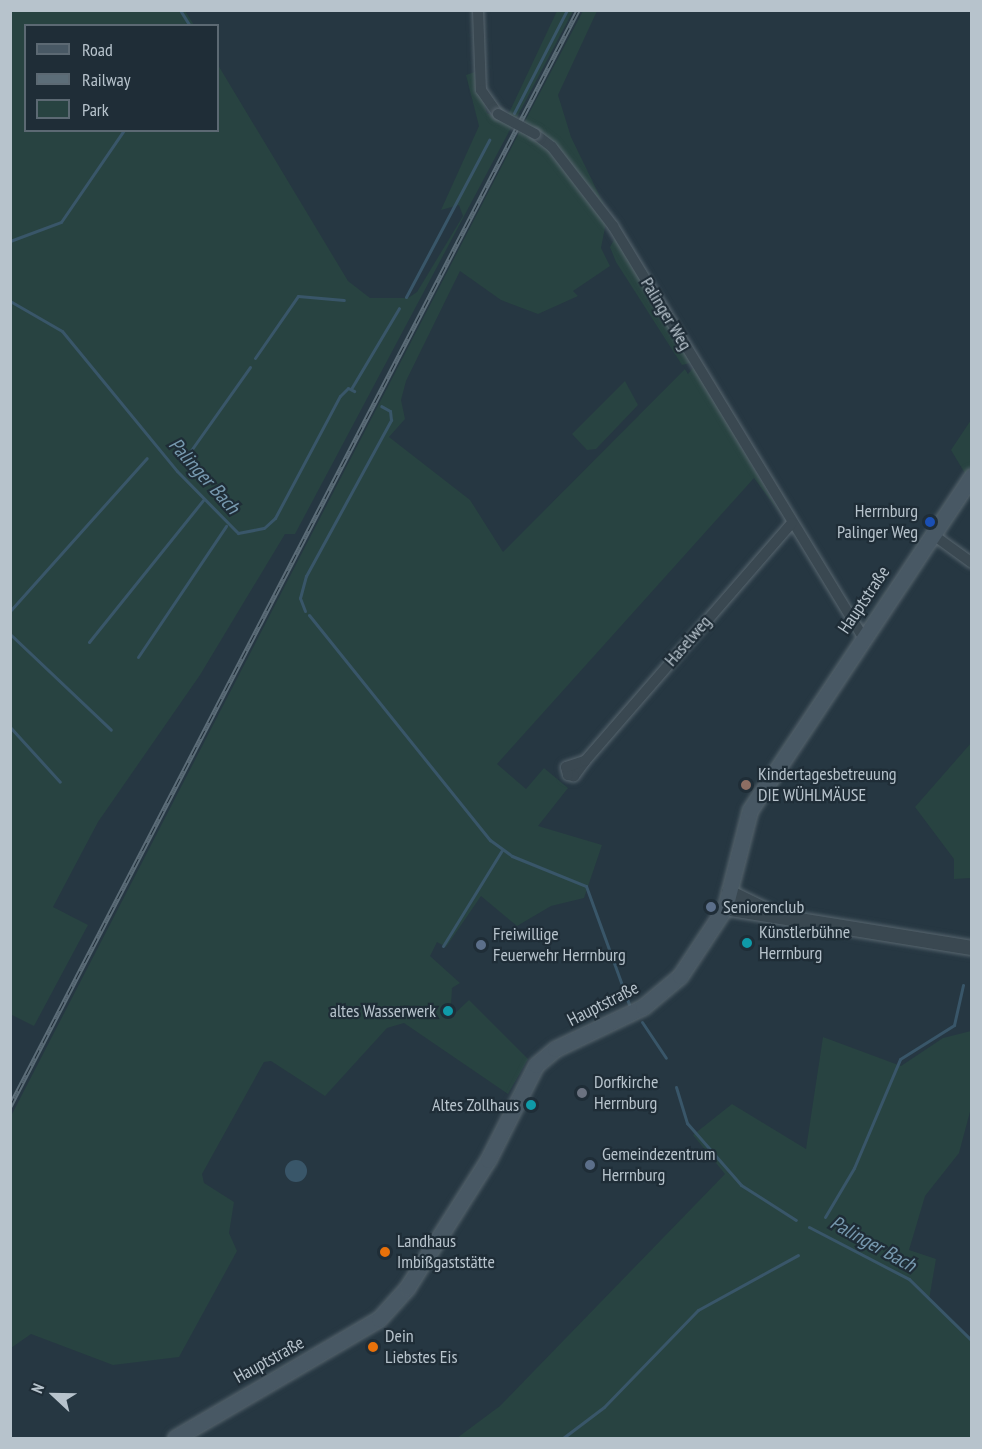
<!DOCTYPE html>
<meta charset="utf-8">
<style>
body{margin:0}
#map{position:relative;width:982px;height:1449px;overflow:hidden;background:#263742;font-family:"PT Sans Narrow",sans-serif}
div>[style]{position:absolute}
.green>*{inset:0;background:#284341}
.water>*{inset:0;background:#395669}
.round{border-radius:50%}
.stream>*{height:3px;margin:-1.5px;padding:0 1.5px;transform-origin:1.5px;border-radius:1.5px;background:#395669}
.roads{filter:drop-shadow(0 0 2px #58666f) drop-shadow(0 0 2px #58666f)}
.minor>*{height:10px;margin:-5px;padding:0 5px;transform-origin:5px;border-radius:5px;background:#3a4851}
.tertiary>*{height:14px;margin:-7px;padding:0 7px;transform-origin:7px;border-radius:7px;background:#3a4851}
.secondary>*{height:15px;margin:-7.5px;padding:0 7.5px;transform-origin:7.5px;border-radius:7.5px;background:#485864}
.rail>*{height:5px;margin-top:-2.5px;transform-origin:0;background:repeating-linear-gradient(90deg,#1f2d37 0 9px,#5c6d78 0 18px);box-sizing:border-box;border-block:2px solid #5c6d78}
.bridges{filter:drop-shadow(0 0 2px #58666f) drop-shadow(0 0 2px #58666f)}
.minor-bridge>*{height:10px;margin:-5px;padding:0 5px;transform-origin:5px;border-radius:5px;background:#3a4851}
.dots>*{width:16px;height:16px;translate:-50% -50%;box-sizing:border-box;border:3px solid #1f2d37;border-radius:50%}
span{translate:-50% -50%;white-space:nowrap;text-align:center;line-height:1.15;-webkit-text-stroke:4.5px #1f2d37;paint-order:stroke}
.street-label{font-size:18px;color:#b7c3cc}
.poi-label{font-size:18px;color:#b7c3cc}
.right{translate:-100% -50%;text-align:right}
.left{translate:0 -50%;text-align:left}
.water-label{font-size:20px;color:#7799af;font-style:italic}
.frame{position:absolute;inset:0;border:12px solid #b7c3cc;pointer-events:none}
.legend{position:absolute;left:24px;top:24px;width:195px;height:108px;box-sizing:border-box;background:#1f2d37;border:2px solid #5c6973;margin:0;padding:8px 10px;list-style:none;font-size:18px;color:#b7c3cc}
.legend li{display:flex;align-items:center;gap:12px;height:30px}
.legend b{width:30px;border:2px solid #5c6973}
.north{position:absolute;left:24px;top:1365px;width:60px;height:60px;-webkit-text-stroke:4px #1f2d37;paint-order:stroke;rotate:292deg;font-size:16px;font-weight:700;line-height:24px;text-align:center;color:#b7c3cc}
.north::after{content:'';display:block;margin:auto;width:21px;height:27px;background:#b7c3cc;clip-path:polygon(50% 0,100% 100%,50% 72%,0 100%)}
</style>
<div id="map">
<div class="green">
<i style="clip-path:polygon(10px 11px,185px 11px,194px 25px,26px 26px,26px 130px,218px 130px,218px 65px,348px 281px,370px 298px,408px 298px,417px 292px,463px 216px,459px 205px,441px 210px,479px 126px,466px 75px,475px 72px,487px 113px,512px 126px,295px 534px,285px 534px,200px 675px,98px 822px,53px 907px,88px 925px,34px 1026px,10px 1014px)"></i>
<i style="clip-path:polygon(557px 11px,573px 11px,516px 119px,508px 115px)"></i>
<i style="clip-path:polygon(583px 11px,597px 11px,558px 95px,571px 137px,604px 205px,551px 140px,524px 123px)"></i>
<i style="clip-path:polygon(520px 131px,546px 147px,606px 223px,601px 248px,610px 266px,573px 291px,578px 296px,538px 314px,501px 300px,460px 271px,406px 381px,401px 400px,405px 419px,389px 437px,470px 500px,503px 552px,685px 369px,688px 374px,694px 367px,780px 513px,754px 478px,497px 764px,526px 789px,544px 768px,568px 788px,538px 826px,602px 845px,584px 898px,551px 906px,517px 926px,481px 896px,446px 947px,437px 942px,430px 956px,460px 983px,452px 988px,451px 1005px,443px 1012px,450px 1018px,469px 1000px,528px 1059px,508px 1094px,404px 1023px,387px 1028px,325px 1096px,271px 1061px,264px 1062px,202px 1174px,204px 1183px,234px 1202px,229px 1233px,237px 1251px,179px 1357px,113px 1365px,31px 1334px,11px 1348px,11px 1116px)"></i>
<i style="clip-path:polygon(615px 238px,691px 362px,690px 363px,682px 365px,616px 262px,610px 247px)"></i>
<i style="clip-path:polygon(625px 381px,638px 405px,596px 449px,587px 450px,572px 434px)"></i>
<i style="clip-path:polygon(971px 420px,971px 466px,966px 475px,951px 450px)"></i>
<i style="clip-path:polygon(971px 743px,971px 878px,954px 879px,954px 859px,915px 807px)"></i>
<i style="clip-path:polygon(971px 1031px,971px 1108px,959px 1153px,925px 1196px,909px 1250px,936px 1259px,929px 1300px,971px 1341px,971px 1438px,457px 1438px,500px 1406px,725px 1174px,693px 1135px,732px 1104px,806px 1149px,823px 1037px,901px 1066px,943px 1038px)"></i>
</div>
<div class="water">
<i class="round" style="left:285px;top:1160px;width:22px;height:22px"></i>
</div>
<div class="stream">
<i style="left:180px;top:10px;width:19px;rotate:58deg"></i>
<i style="left:514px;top:113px;width:116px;rotate:-62.8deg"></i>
<i style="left:10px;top:241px;width:54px;rotate:-20.4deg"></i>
<i style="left:61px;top:222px;width:112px;rotate:-55.6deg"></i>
<i style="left:406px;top:297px;width:178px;rotate:-62.1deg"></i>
<i style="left:10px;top:301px;width:60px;rotate:30deg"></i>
<i style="left:62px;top:331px;width:181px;rotate:50.6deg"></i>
<i style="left:177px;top:471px;width:87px;rotate:45.5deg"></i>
<i style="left:238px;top:533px;width:26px;rotate:-11deg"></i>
<i style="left:264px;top:528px;width:15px;rotate:-42deg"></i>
<i style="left:275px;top:518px;width:138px;rotate:-62deg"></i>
<i style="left:340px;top:396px;width:11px;rotate:-45deg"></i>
<i style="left:348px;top:388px;width:7px;rotate:27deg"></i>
<i style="left:255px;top:358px;width:75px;rotate:-55.3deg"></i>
<i style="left:298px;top:296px;width:46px;rotate:5deg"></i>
<i style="left:351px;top:389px;width:94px;rotate:-59.3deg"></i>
<i style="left:187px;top:456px;width:109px;rotate:-54.7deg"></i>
<i style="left:10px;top:611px;width:205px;rotate:-48.2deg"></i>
<i style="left:305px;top:611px;width:14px;rotate:-111deg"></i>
<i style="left:300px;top:598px;width:23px;rotate:-75deg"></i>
<i style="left:306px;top:576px;width:178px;rotate:-61.4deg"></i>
<i style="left:391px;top:420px;width:9px;rotate:-96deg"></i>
<i style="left:390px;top:411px;width:10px;rotate:-151deg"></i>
<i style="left:309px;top:615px;width:289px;rotate:51.2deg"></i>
<i style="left:490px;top:840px;width:27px;rotate:36deg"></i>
<i style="left:512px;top:856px;width:80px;rotate:22.1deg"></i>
<i style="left:586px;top:886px;width:126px;rotate:70deg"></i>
<i style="left:10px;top:634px;width:139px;rotate:43.5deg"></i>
<i style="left:89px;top:642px;width:182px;rotate:-51.2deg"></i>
<i style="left:138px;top:657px;width:158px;rotate:-56.1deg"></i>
<i style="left:10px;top:727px;width:74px;rotate:47.7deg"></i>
<i style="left:443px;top:946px;width:113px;rotate:-58.4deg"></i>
<i style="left:642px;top:1022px;width:43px;rotate:56.3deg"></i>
<i style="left:676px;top:1087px;width:38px;rotate:73deg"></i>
<i style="left:687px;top:1123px;width:82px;rotate:48.9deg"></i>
<i style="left:741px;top:1185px;width:65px;rotate:32.5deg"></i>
<i style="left:825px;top:1217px;width:57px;rotate:-59.4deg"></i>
<i style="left:854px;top:1168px;width:118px;rotate:-67.1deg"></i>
<i style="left:900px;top:1059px;width:64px;rotate:-32.2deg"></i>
<i style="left:954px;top:1025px;width:41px;rotate:-77.3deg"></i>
<i style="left:809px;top:1227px;width:113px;rotate:27.5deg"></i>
<i style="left:909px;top:1279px;width:88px;rotate:44.5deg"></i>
<i style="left:563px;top:1438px;width:51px;rotate:-37.1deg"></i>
<i style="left:604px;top:1407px;width:135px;rotate:-45.9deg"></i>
<i style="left:698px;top:1310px;width:114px;rotate:-28.8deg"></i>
</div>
<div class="roads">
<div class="minor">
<i style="left:478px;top:10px;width:80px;rotate:87.9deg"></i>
<i style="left:481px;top:90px;width:29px;rotate:55deg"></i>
<i style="left:535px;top:134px;width:21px;rotate:37deg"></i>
<i style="left:552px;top:147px;width:100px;rotate:52.3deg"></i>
<i style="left:613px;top:226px;width:480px;rotate:58.7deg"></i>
<i style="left:932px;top:534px;width:49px;rotate:35.9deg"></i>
<i style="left:585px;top:761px;width:19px;rotate:126deg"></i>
<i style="left:574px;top:776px;width:6px;rotate:-171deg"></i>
<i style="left:568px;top:775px;width:8px;rotate:-104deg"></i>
<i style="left:566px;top:767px;width:20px;rotate:-18deg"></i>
<i style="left:585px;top:761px;width:315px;rotate:-49deg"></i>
</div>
<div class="tertiary">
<i style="left:729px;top:892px;width:43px;rotate:26deg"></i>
<i style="left:725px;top:908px;width:250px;rotate:9.2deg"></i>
</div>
<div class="secondary">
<i style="left:175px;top:1438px;width:236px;rotate:-30.3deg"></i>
<i style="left:379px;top:1319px;width:42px;rotate:-47.9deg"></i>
<i style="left:407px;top:1288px;width:151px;rotate:-57.7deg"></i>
<i style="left:488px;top:1160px;width:106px;rotate:-63.2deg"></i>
<i style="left:536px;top:1065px;width:25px;rotate:-40deg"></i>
<i style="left:555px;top:1049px;width:98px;rotate:-25.5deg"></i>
<i style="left:643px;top:1007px;width:48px;rotate:-40deg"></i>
<i style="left:680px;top:976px;width:82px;rotate:-56.5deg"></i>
<i style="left:725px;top:908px;width:101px;rotate:-75.7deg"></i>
<i style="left:750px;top:810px;width:401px;rotate:-56.4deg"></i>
</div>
</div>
<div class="rail">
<i style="left:10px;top:1106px;width:1234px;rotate:-62.6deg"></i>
</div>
<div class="bridges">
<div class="minor-bridge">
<i style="left:498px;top:114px;width:42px;rotate:28.4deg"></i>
</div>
</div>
<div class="dots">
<i style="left:930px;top:522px;background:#1a4fb4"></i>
<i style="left:746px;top:785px;background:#8d6e63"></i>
<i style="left:711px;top:907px;background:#5c6f8a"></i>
<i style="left:747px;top:943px;background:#0f9aa8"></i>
<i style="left:481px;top:945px;background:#5c6f8a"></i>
<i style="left:448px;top:1011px;background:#0f9aa8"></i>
<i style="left:582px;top:1093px;background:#6b7280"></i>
<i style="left:531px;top:1105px;background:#0f9aa8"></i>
<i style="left:590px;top:1165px;background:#5c6f8a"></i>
<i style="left:385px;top:1252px;background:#e8710a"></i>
<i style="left:373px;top:1347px;background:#e8710a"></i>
</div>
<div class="street-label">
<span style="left:666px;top:314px;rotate:59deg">Palinger Weg</span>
<span style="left:864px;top:600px;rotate:-56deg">Hauptstraße</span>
<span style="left:688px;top:641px;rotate:-49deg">Haselweg</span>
<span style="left:603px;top:1004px;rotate:-27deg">Hauptstraße</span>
<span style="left:269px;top:1360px;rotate:-29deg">Hauptstraße</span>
</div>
<div class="poi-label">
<span class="right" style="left:918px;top:522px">Herrnburg<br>Palinger Weg</span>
<span class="left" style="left:758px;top:785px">Kindertagesbetreuung<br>DIE WÜHLMÄUSE</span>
<span class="left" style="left:723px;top:907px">Seniorenclub</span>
<span class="left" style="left:759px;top:943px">Künstlerbühne<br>Herrnburg</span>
<span class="left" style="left:493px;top:945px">Freiwillige<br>Feuerwehr Herrnburg</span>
<span class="right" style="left:436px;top:1011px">altes Wasserwerk</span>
<span class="left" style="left:594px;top:1093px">Dorfkirche<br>Herrnburg</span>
<span class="right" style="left:519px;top:1105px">Altes Zollhaus</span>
<span class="left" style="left:602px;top:1165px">Gemeindezentrum<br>Herrnburg</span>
<span class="left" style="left:397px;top:1252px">Landhaus<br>Imbißgaststätte</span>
<span class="left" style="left:385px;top:1347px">Dein<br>Liebstes Eis</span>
</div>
<div class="water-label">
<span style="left:204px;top:476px;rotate:48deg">Palinger Bach</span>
<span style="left:873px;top:1244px;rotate:29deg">Palinger Bach</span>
</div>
<div class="frame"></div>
<ul class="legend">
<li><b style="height:8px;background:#485864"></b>Road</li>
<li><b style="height:8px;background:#5c6d78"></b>Railway</li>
<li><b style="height:16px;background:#284341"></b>Park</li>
</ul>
<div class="north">N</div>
</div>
